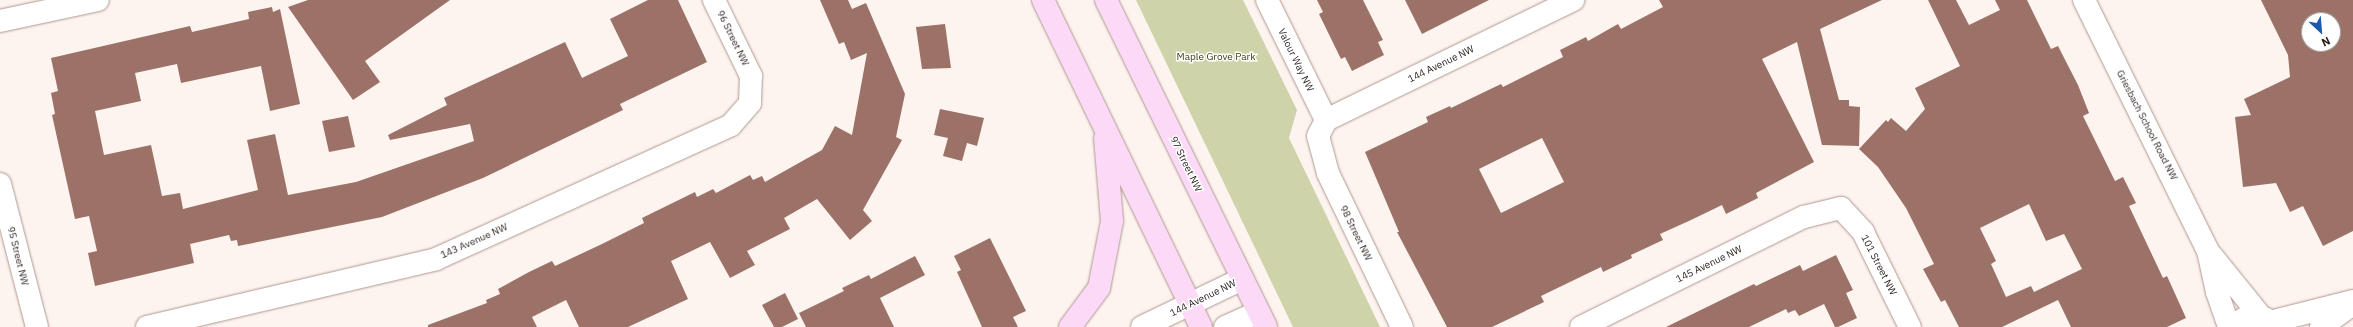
<!DOCTYPE html>
<style>
body{margin:0}
#map{position:relative;width:2353px;height:327px;overflow:hidden;background:#fdf3ef;font-family:"IBM Plex Sans",sans-serif}
div>[style]{position:absolute}
.green>*{inset:0;background:#ced3a9}
.building>*{inset:0;background:#9c7268}
.roads{filter:drop-shadow(0 0 1px #ae988f) drop-shadow(0 0 1px #ae988f)}
.minor>*{height:22px;margin:-11px;padding:0 11px;transform-origin:11px;border-radius:11px;background:#fff}
.tertiary>*{height:22px;margin:-11px;padding:0 11px;transform-origin:11px;border-radius:11px;background:#fff}
.primary>*{height:22px;margin:-11px;padding:0 11px;transform-origin:11px;border-radius:11px;background:#fcd9f7}
span{translate:-50% -50%;white-space:nowrap;text-align:center;line-height:1.15;-webkit-text-stroke:3px #fff;paint-order:stroke}
.street-label{font-size:10px;color:#261d1a}
.park-label{font-size:10px;color:#3b3e0d}
.north{position:absolute;left:2301px;top:12px;width:40px;height:40px;box-sizing:border-box;background:#fff;border:1px solid #a8a5a3;border-radius:50%;rotate:154deg;font-size:11px;font-weight:700;line-height:16px;text-align:center;color:#261d1a}
.north::after{content:'';display:block;margin:auto;width:14px;height:18px;background:#1e5aab;clip-path:polygon(50% 0,100% 100%,50% 72%,0 100%)}
</style>
<div id="map">
<div class="green">
<i style="clip-path:polygon(1136px 0,1243px 0,1297px 110px,1289px 138px,1380px 327px,1293px 327px)"></i>
</div>
<div class="building">
<i style="clip-path:polygon(308px 0,450px 0,365px 61px,380px 82px,353px 100px,288px 7px)"></i>
<i style="clip-path:polygon(648px 0,678px 0,707px 62px,620px 104px,623px 110px,483px 178px,382px 217px,238px 246px,237px 240px,231px 241px,229px 235px,190px 244px,194px 263px,95px 286px,88px 253px,97px 251px,89px 216px,75px 219px,52px 115px,55px 114px,51px 93px,58px 91px,51px 58px,190px 26px,192px 32px,249px 19px,248px 12px,272px 7px,273px 12px,280px 9px,300px 104px,270px 111px,261px 66px,181px 83px,177px 64px,135px 73px,141px 101px,95px 111px,104px 155px,151px 145px,162px 196px,180px 193px,183px 209px,258px 190px,247px 140px,275px 134px,288px 195px,356px 182px,474px 141px,470px 124px,390px 140px,388px 135px,447px 105px,444px 98px,565px 42px,582px 78px,628px 56px,610px 19px)"></i>
<i style="clip-path:polygon(820px 0,848px 0,852px 9px,866px 3px,905px 94px,896px 137px,902px 140px,863px 210px,872px 221px,850px 240px,817px 199px,784px 218px,790px 229px,747px 251px,755px 265px,730px 278px,710px 242px,671px 261px,688px 299px,628px 327px,579px 327px,566px 300px,532px 317px,537px 327px,428px 327px,428px 325px,487px 303px,486px 300px,500px 294px,498px 289px,529px 272px,552px 261px,555px 266px,602px 244px,644px 223px,642px 218px,695px 192px,697px 197px,713px 189px,716px 193px,750px 175px,753px 180px,762px 176px,765px 182px,822px 150px,835px 126px,852px 135px,867px 53px,851px 60px,844px 42px,839px 44px)"></i>
<i style="clip-path:polygon(1317px 0,1363px 0,1383px 40px,1378px 42px,1384px 55px,1352px 71px,1345px 57px,1341px 59px,1319px 14px,1323px 12px)"></i>
<i style="clip-path:polygon(1405px 0,1489px 0,1422px 34px)"></i>
<i style="clip-path:polygon(evenodd,1659px 0,1882px 0,1820px 29px,1839px 100px,1849px 100px,1849px 106px,1860px 107px,1859px 146px,1822px 145px,1797px 42px,1762px 59px,1814px 162px,1756px 193px,1758px 198px,1726px 214px,1722px 205px,1691px 220px,1660px 234px,1663px 240px,1631px 255px,1632px 258px,1603px 272px,1601px 267px,1541px 296px,1544px 302px,1492px 327px,1447px 327px,1397px 232px,1399px 232px,1365px 152px,1428px 122px,1426px 117px,1450px 106px,1451px 108px,1501px 84px,1503px 87px,1563px 57px,1560px 50px,1586px 37px,1588px 41px,1618px 24px,1621px 29px,1663px 7px,1659px 0,1542px 138px,1564px 182px,1501px 213px,1479px 169px,1542px 138px)"></i>
<i style="clip-path:polygon(evenodd,1928px 0,1956px 0,1969px 25px,2000px 10px,1995px 0,2027px 0,2051px 49px,2058px 46px,2078px 85px,2089px 113px,2083px 116px,2115px 181px,2123px 177px,2136px 203px,2129px 206px,2163px 278px,2167px 276px,2186px 318px,2167px 327px,2071px 327px,2058px 300px,2002px 327px,1959px 327px,1945px 300px,1941px 302px,1923px 269px,1934px 264px,1906px 208px,1878px 167px,1859px 149px,1886px 120px,1888px 122px,1891px 118px,1906px 131px,1925px 109px,1915px 88px,1960px 66px,1928px 0,2029px 204px,2046px 241px,2064px 234px,2082px 269px,2034px 292px,2031px 286px,2006px 297px,1991px 264px,1996px 261px,1980px 228px,2029px 204px)"></i>
<i style="clip-path:polygon(evenodd,2261px 0,2353px 0,2353px 231px,2323px 246px,2303px 206px,2290px 212px,2276px 183px,2243px 187px,2235px 117px,2251px 115px,2244px 99px,2290px 77px,2288px 55px,2261px 0,2309px 20px,2333px 20px,2333px 44px,2309px 44px,2309px 20px)"></i>
<i style="clip-path:polygon(945px 24px,951px 68px,922px 69px,916px 27px)"></i>
<i style="clip-path:polygon(940px 109px,984px 118px,977px 146px,967px 143px,962px 161px,943px 156px,948px 138px,934px 135px)"></i>
<i style="clip-path:polygon(348px 116px,355px 147px,329px 152px,322px 121px)"></i>
<i style="clip-path:polygon(990px 238px,1026px 311px,1013px 317px,1018px 327px,982px 327px,957px 272px,961px 270px,954px 256px)"></i>
<i style="clip-path:polygon(1836px 255px,1853px 290px,1846px 293px,1857px 318px,1838px 327px,1835px 327px,1824px 304px,1799px 316px,1795px 310px,1788px 313px,1786px 309px,1749px 327px,1666px 327px,1754px 284px,1756px 286px,1800px 265px,1803px 271px)"></i>
<i style="clip-path:polygon(915px 256px,925px 275px,880px 298px,894px 327px,806px 327px,799px 313px,844px 291px,842px 288px,869px 275px,871px 279px)"></i>
<i style="clip-path:polygon(785px 293px,798px 319px,782px 327px,774px 327px,762px 305px)"></i>
</div>
<div class="roads">
<div class="minor">
<i style="left:1267px;top:0;width:134px;rotate:63.8deg"></i>
<i style="left:2084px;top:0;width:280px;rotate:63.7deg"></i>
<i style="left:2208px;top:251px;width:42px;rotate:77.6deg"></i>
<i style="left:2217px;top:292px;width:37px;rotate:71deg"></i>
<i style="left:0;top:21px;width:100px;rotate:-12.1deg"></i>
<i style="left:0;top:184px;width:148px;rotate:75.5deg"></i>
<i style="left:2211px;top:255px;width:81px;rotate:51deg"></i>
<i style="left:147px;top:327px;width:297px;rotate:-13.2deg"></i>
<i style="left:436px;top:259px;width:324px;rotate:-24.4deg"></i>
<i style="left:731px;top:125px;width:29px;rotate:-49deg"></i>
<i style="left:750px;top:103px;width:27px;rotate:-88deg"></i>
<i style="left:751px;top:76px;width:85px;rotate:-116deg"></i>
<i style="left:1402px;top:327px;width:171px;rotate:-115.7deg"></i>
<i style="left:1328px;top:173px;width:38px;rotate:-105deg"></i>
<i style="left:1318px;top:136px;width:18px;rotate:-63deg"></i>
<i style="left:1326px;top:120px;width:275px;rotate:-25.9deg"></i>
<i style="left:1581px;top:327px;width:249px;rotate:-26.3deg"></i>
<i style="left:1804px;top:217px;width:38px;rotate:-14deg"></i>
<i style="left:1841px;top:208px;width:33px;rotate:47deg"></i>
<i style="left:1863px;top:232px;width:106px;rotate:63.7deg"></i>
</div>
<div class="tertiary">
<i style="left:2270px;top:322px;width:86px;rotate:-14.2deg"></i>
<i style="left:1142px;top:327px;width:111px;rotate:-25.6deg"></i>
<i style="left:1225px;top:327px;width:36px;rotate:-24deg"></i>
<i style="left:2230px;top:327px;width:21px;rotate:-31deg"></i>
<i style="left:2248px;top:316px;width:18px;rotate:9deg"></i>
<i style="left:2266px;top:319px;width:13px;rotate:39deg"></i>
<i style="left:2321px;top:327px;width:37px;rotate:-36deg"></i>
</div>
<div class="primary">
<i style="left:1043px;top:0;width:363px;rotate:64.2deg"></i>
<i style="left:1106px;top:0;width:364px;rotate:63.9deg"></i>
<i style="left:1070px;top:327px;width:49px;rotate:-53.4deg"></i>
<i style="left:1099px;top:288px;width:68px;rotate:-79deg"></i>
<i style="left:1112px;top:221px;width:83px;rotate:-94.8deg"></i>
</div>
</div>
<div class="street-label">
<span style="left:733px;top:38px;rotate:64deg">96 Street NW</span>
<span style="left:1296px;top:60px;rotate:64deg">Valour Way NW</span>
<span style="left:1441px;top:64px;rotate:-26deg">144 Avenue NW</span>
<span style="left:2147px;top:125px;rotate:63deg">Griesbach School Road NW</span>
<span style="left:1186px;top:164px;rotate:64deg">97 Street NW</span>
<span style="left:1356px;top:233px;rotate:64deg">98 Street NW</span>
<span style="left:474px;top:241px;rotate:-24deg">143 Avenue NW</span>
<span style="left:18px;top:256px;rotate:76deg">95 Street NW</span>
<span style="left:1709px;top:264px;rotate:-26deg">145 Avenue NW</span>
<span style="left:1879px;top:265px;rotate:63deg">101 Street NW</span>
<span style="left:1203px;top:298px;rotate:-26deg">144 Avenue NW</span>
</div>
<div class="park-label">
<span style="left:1216px;top:57px">Maple Grove Park</span>
</div>
<div class="north">N</div>
</div>
